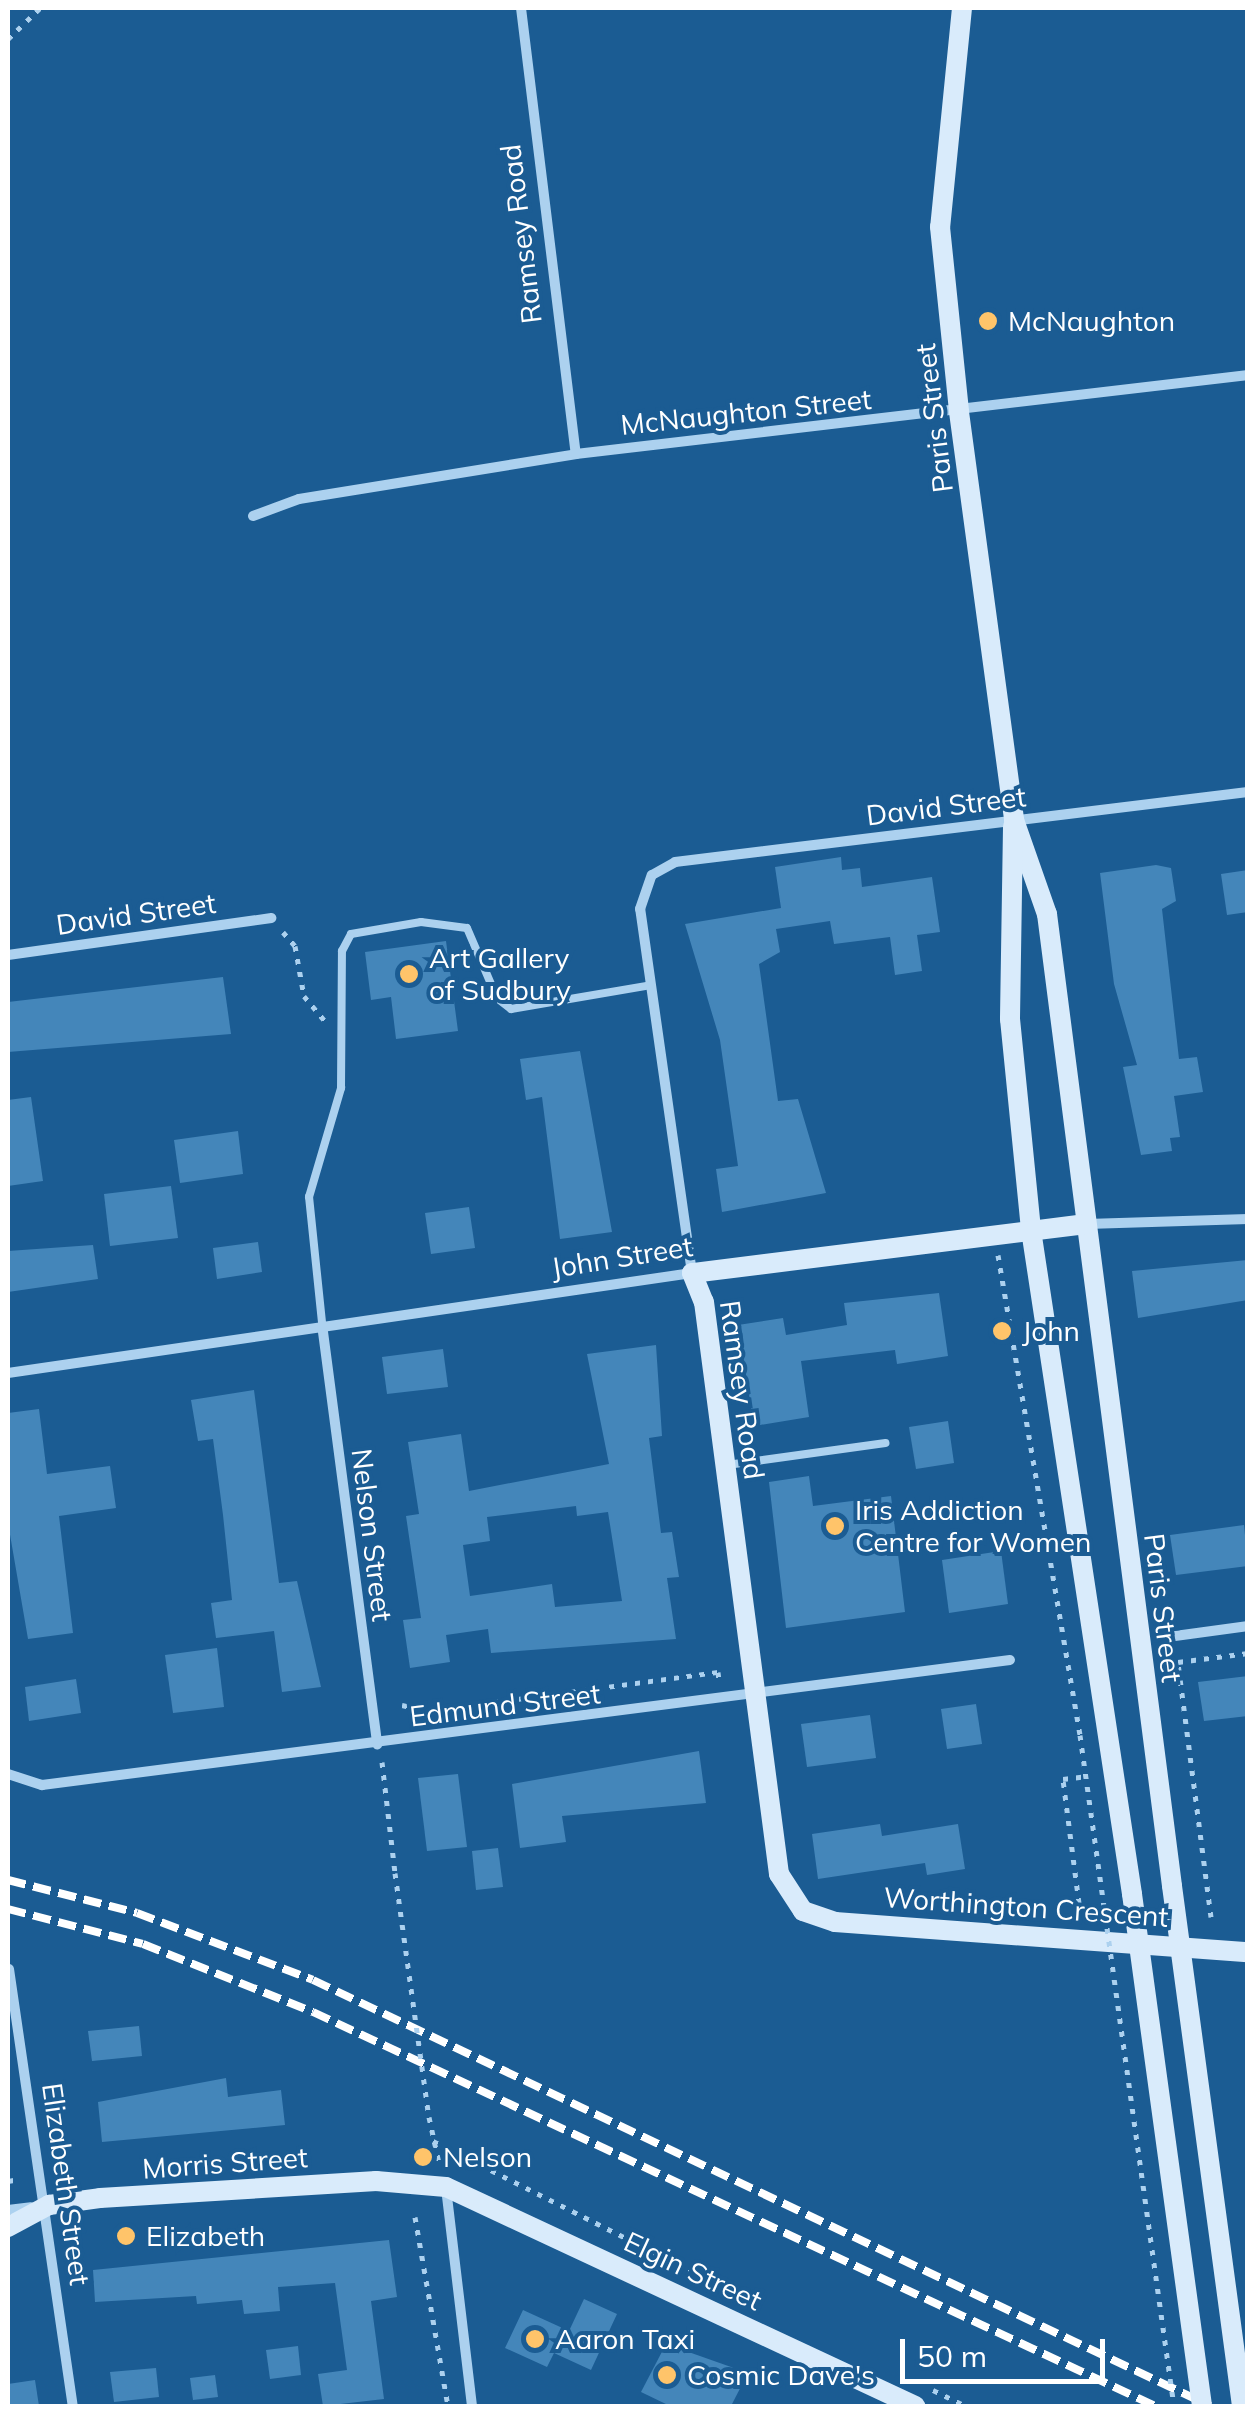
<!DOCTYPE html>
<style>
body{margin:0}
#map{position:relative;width:1255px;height:2414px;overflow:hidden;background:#1b5c93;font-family:Mulish,sans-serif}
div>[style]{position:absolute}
.building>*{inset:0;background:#4486ba}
.path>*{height:5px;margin-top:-2.5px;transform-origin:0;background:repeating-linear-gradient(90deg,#acd1ef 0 5px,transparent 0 13px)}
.lane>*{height:8px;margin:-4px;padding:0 4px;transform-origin:4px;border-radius:4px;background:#acd1ef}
.street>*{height:10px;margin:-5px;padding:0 5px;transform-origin:5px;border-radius:5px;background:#acd1ef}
.secondary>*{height:20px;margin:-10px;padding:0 10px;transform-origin:10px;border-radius:10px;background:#d9ebfb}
.rail>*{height:8px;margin-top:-4px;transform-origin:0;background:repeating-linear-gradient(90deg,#fff 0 18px,transparent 0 26px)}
.path-bridge>*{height:5px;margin-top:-2.5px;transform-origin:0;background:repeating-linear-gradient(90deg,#acd1ef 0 5px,transparent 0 13px)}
.secondary-bridge>*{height:20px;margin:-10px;padding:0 10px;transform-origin:10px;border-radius:10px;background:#d9ebfb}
.dots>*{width:28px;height:28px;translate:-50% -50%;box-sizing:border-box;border:5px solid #1b5c93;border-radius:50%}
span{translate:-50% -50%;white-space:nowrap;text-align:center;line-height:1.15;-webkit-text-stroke:8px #1b5c93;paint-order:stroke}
.street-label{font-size:28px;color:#fff}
.poi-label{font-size:28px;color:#fff}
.left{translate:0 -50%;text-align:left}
.frame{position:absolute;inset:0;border:10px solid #fff;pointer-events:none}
.scale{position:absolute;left:900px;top:2339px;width:205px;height:45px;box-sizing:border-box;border:5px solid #fff;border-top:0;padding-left:12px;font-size:30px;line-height:35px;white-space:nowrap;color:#fff;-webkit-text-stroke:8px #1b5c93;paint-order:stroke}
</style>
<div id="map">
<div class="building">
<i style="clip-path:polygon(841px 857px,842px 870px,860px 868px,862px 887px,932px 877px,940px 932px,917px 935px,922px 971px,895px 975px,890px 937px,834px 944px,830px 921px,776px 929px,780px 952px,759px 964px,778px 1101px,798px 1099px,826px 1193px,722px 1212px,716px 1169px,738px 1166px,720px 1040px,685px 924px,781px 908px,775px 867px)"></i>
<i style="clip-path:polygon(1156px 865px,1171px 868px,1176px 901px,1162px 909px,1179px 1059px,1197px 1057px,1203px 1092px,1174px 1096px,1180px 1137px,1170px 1138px,1172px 1151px,1141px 1155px,1123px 1067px,1137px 1065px,1114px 984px,1100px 873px)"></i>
<i style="clip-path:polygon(1248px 870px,1248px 912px,1227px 915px,1221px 874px)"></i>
<i style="clip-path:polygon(446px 941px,458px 1031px,396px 1039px,391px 997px,371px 1000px,365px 952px)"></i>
<i style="clip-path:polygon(223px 977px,231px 1034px,8px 1052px,8px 1002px)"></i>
<i style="clip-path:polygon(580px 1051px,612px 1232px,560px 1239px,542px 1097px,526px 1100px,520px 1059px)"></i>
<i style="clip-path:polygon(31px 1097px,43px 1181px,8px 1186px,8px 1100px)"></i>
<i style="clip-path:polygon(238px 1131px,243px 1174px,180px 1183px,174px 1140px)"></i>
<i style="clip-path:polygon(171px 1186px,178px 1238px,110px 1246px,104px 1194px)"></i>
<i style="clip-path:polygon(469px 1207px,475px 1248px,431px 1254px,425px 1213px)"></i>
<i style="clip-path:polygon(258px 1242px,262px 1272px,217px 1279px,213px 1248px)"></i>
<i style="clip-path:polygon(93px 1245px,98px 1279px,8px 1292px,8px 1251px)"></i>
<i style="clip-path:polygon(1248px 1260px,1248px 1300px,1138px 1318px,1132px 1271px)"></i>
<i style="clip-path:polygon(939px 1293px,948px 1356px,897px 1364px,895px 1350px,801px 1361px,809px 1417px,754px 1426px,738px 1325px,783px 1318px,786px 1335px,847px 1325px,844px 1303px)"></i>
<i style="clip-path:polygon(evenodd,656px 1345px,662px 1436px,649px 1438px,661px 1533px,672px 1532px,679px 1577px,667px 1578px,676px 1639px,491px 1653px,488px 1629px,446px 1635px,450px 1662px,410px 1668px,403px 1620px,421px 1618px,406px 1516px,419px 1514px,408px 1442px,461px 1434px,469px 1491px,609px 1464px,587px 1354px,656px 1345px,576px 1506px,577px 1516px,608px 1512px,622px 1601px,555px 1607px,552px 1584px,470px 1596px,463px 1545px,490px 1541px,487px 1517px,576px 1506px)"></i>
<i style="clip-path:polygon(443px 1349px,448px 1387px,387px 1394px,382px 1357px)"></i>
<i style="clip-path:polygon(254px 1390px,279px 1583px,297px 1581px,321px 1687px,282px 1692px,274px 1631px,216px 1638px,211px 1603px,232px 1600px,223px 1515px,213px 1439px,198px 1441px,191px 1400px)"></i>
<i style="clip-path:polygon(39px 1409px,47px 1474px,110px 1466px,116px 1508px,59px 1516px,73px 1633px,28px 1639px,8px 1523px,8px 1413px)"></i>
<i style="clip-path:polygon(948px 1421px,954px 1463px,916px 1469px,909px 1427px)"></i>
<i style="clip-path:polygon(809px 1476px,813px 1506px,891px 1496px,905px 1612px,786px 1628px,769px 1482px)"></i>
<i style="clip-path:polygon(1244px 1525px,1248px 1566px,1176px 1575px,1170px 1535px)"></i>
<i style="clip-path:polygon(1001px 1551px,1008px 1604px,949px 1613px,942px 1560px)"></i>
<i style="clip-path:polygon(217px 1648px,224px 1707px,173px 1713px,165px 1655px)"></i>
<i style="clip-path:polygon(1248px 1676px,1248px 1716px,1204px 1721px,1198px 1682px)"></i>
<i style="clip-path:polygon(76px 1679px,81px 1713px,29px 1721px,25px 1687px)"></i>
<i style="clip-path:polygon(976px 1704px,982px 1744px,947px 1749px,941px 1709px)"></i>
<i style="clip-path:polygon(870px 1715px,876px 1758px,807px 1767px,801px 1724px)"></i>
<i style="clip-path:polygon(699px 1751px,706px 1803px,562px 1816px,566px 1842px,520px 1848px,512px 1784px)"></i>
<i style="clip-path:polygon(458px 1774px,467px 1847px,427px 1851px,418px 1778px)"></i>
<i style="clip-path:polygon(880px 1824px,882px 1836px,958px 1824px,965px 1869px,927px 1875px,925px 1863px,818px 1879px,812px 1834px)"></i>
<i style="clip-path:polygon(498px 1848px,503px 1887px,476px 1890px,472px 1851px)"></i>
<i style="clip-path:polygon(139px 2026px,142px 2056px,92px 2061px,88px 2031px)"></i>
<i style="clip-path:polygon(226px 2078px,228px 2097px,281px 2090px,285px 2125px,102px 2142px,98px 2102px)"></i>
<i style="clip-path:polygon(389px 2240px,397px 2297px,371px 2301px,384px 2399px,323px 2406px,318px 2374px,347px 2370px,335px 2283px,278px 2287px,280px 2311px,244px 2314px,242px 2300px,197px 2304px,196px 2296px,95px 2302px,93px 2270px)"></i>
<i style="clip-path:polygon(584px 2299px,617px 2314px,591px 2370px,554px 2353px,547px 2367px,505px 2348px,523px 2310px,569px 2331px)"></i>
<i style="clip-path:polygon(666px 2344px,748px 2373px,731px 2406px,670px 2406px,641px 2392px)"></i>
<i style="clip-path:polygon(298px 2346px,301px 2375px,270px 2379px,266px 2350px)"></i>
<i style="clip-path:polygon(156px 2368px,159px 2397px,114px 2402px,110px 2372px)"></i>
<i style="clip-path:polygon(215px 2375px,218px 2397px,193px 2400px,190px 2378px)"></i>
<i style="clip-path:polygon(35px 2380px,39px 2406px,8px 2406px,8px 2384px)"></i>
</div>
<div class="path">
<i style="left:8px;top:39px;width:45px;rotate:-44.1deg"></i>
<i style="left:283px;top:932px;width:18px;rotate:49deg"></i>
<i style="left:295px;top:946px;width:51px;rotate:79.8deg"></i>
<i style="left:304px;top:996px;width:34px;rotate:50deg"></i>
<i style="left:998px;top:1255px;width:487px;rotate:80.3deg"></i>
<i style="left:402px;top:1705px;width:28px;rotate:13deg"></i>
<i style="left:429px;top:1711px;width:292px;rotate:-7.7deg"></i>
<i style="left:718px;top:1672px;width:8px;rotate:83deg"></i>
<i style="left:382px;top:1762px;width:112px;rotate:83.3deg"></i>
<i style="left:1079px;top:1903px;width:125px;rotate:-97.4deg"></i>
<i style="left:1063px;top:1779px;width:23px;rotate:-7deg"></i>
<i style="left:1211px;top:1917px;width:257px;rotate:-97.4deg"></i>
<i style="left:1178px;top:1662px;width:71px;rotate:-7.3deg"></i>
<i style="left:429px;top:2117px;width:47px;rotate:77.7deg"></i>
<i style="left:433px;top:2141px;width:347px;rotate:26.7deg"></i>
<i style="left:8px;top:2181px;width:6px;rotate:-9deg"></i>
<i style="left:415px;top:2217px;width:192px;rotate:80.1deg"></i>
<i style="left:70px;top:2247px;width:16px;rotate:-79deg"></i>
<i style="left:933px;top:2390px;width:37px;rotate:26deg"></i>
</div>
<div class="lane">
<i style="left:323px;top:1332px;width:136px;rotate:-95.9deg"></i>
<i style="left:309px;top:1197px;width:114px;rotate:-73.6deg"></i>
<i style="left:341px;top:1088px;width:137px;rotate:-89.6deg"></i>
<i style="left:342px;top:951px;width:19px;rotate:-62deg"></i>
<i style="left:351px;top:934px;width:71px;rotate:-9.7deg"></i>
<i style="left:421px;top:922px;width:46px;rotate:7.4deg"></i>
<i style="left:467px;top:928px;width:76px;rotate:66.8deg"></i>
<i style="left:497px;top:998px;width:18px;rotate:38deg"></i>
<i style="left:511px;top:1009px;width:142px;rotate:-9.7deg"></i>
<i style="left:727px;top:1465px;width:160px;rotate:-7.9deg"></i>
</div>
<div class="street">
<i style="left:521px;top:8px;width:449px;rotate:83deg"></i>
<i style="left:253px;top:516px;width:49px;rotate:-20.3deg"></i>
<i style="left:299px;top:499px;width:281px;rotate:-9.2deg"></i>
<i style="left:576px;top:454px;width:677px;rotate:-6.7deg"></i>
<i style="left:8px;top:955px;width:266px;rotate:-8deg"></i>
<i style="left:1087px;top:1224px;width:161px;rotate:-1.8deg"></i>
<i style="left:323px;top:1332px;width:416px;rotate:82.5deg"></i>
<i style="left:8px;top:1373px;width:691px;rotate:-8.32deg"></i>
<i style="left:692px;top:1273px;width:368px;rotate:-98.1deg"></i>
<i style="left:640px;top:909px;width:36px;rotate:-71deg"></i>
<i style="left:652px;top:875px;width:26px;rotate:-29deg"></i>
<i style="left:675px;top:862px;width:577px;rotate:-6.96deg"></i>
<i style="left:1175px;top:1636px;width:74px;rotate:-7.8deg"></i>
<i style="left:8px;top:1774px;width:36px;rotate:18deg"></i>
<i style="left:42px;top:1785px;width:976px;rotate:-7.36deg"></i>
<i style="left:9px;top:1969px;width:442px;rotate:81.7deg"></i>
<i style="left:446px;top:2188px;width:220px;rotate:83.2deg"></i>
<i style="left:8px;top:2210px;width:23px;rotate:-7deg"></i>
</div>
<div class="secondary">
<i style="left:962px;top:8px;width:220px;rotate:95.7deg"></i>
<i style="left:940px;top:227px;width:186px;rotate:84.1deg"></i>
<i style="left:959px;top:412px;width:412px;rotate:82.3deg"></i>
<i style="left:1014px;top:820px;width:100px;rotate:70.7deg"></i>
<i style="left:1047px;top:914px;width:980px;rotate:82.67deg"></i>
<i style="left:1013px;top:827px;width:192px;rotate:90.9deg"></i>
<i style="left:1010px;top:1019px;width:212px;rotate:84.3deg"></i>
<i style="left:1031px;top:1230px;width:672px;rotate:81.35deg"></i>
<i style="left:1086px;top:1224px;width:397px;rotate:172.9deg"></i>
<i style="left:692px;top:1273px;width:31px;rotate:68deg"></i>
<i style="left:704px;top:1302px;width:577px;rotate:82.53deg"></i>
<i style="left:779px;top:1874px;width:44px;rotate:57deg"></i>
<i style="left:803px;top:1911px;width:34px;rotate:19deg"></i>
<i style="left:835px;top:1922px;width:414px;rotate:4.2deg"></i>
<i style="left:8px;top:2227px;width:47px;rotate:-28.2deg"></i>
<i style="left:49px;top:2205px;width:51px;rotate:-7.8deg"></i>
<i style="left:100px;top:2198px;width:277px;rotate:-3.5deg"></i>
<i style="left:376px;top:2181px;width:70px;rotate:4.9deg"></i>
<i style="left:446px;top:2187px;width:518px;rotate:25.03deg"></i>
</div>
<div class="rail">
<i style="left:8px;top:1880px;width:133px;rotate:14.3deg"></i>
<i style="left:137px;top:1913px;width:188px;rotate:20.8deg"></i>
<i style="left:313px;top:1980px;width:993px;rotate:25.4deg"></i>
<i style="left:8px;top:1909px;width:139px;rotate:14.5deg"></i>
<i style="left:143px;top:1944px;width:183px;rotate:21.8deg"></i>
<i style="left:313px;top:2012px;width:930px;rotate:25.08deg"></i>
</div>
<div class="path-bridge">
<i style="left:1080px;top:1735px;width:678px;rotate:82.03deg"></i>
<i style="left:395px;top:1873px;width:246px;rotate:82.1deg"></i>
</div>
<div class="secondary-bridge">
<i style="left:1172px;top:1886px;width:525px;rotate:82.33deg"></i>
<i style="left:1132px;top:1894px;width:517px;rotate:82.21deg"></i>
</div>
<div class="dots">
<i style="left:988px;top:321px;background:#ffc46a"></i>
<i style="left:409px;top:974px;background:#ffc46a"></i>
<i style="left:1002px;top:1331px;background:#ffc46a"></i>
<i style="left:835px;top:1526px;background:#ffc46a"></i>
<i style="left:423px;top:2157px;background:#ffc46a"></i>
<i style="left:126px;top:2236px;background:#ffc46a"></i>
<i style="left:535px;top:2339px;background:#ffc46a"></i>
<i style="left:667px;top:2375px;background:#ffc46a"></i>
</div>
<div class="street-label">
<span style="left:521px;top:234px;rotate:-97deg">Ramsey Road</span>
<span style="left:746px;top:412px;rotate:-6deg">McNaughton Street</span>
<span style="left:934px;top:418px;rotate:-97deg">Paris Street</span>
<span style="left:946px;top:806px;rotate:-7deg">David Street</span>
<span style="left:136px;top:914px;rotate:-8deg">David Street</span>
<span style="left:622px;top:1257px;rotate:-9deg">John Street</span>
<span style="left:742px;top:1390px;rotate:82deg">Ramsey Road</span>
<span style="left:372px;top:1535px;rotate:83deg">Nelson Street</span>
<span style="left:1163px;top:1608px;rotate:83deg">Paris Street</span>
<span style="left:505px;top:1705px;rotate:-7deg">Edmund Street</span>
<span style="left:1026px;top:1907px;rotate:4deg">Worthington Crescent</span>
<span style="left:225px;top:2163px;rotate:-4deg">Morris Street</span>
<span style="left:66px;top:2184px;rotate:82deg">Elizabeth Street</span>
<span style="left:693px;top:2271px;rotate:25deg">Elgin Street</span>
</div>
<div class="poi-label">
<span class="left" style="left:1008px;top:321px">McNaughton</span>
<span class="left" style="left:429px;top:974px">Art Gallery<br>of Sudbury</span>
<span class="left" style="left:1022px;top:1331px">John</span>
<span class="left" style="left:855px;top:1526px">Iris Addiction<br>Centre for Women</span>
<span class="left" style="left:443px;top:2157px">Nelson</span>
<span class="left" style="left:146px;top:2236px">Elizabeth</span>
<span class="left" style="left:555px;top:2339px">Aaron Taxi</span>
<span class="left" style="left:687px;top:2375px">Cosmic Dave's</span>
</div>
<div class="frame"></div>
<div class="scale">50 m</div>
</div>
